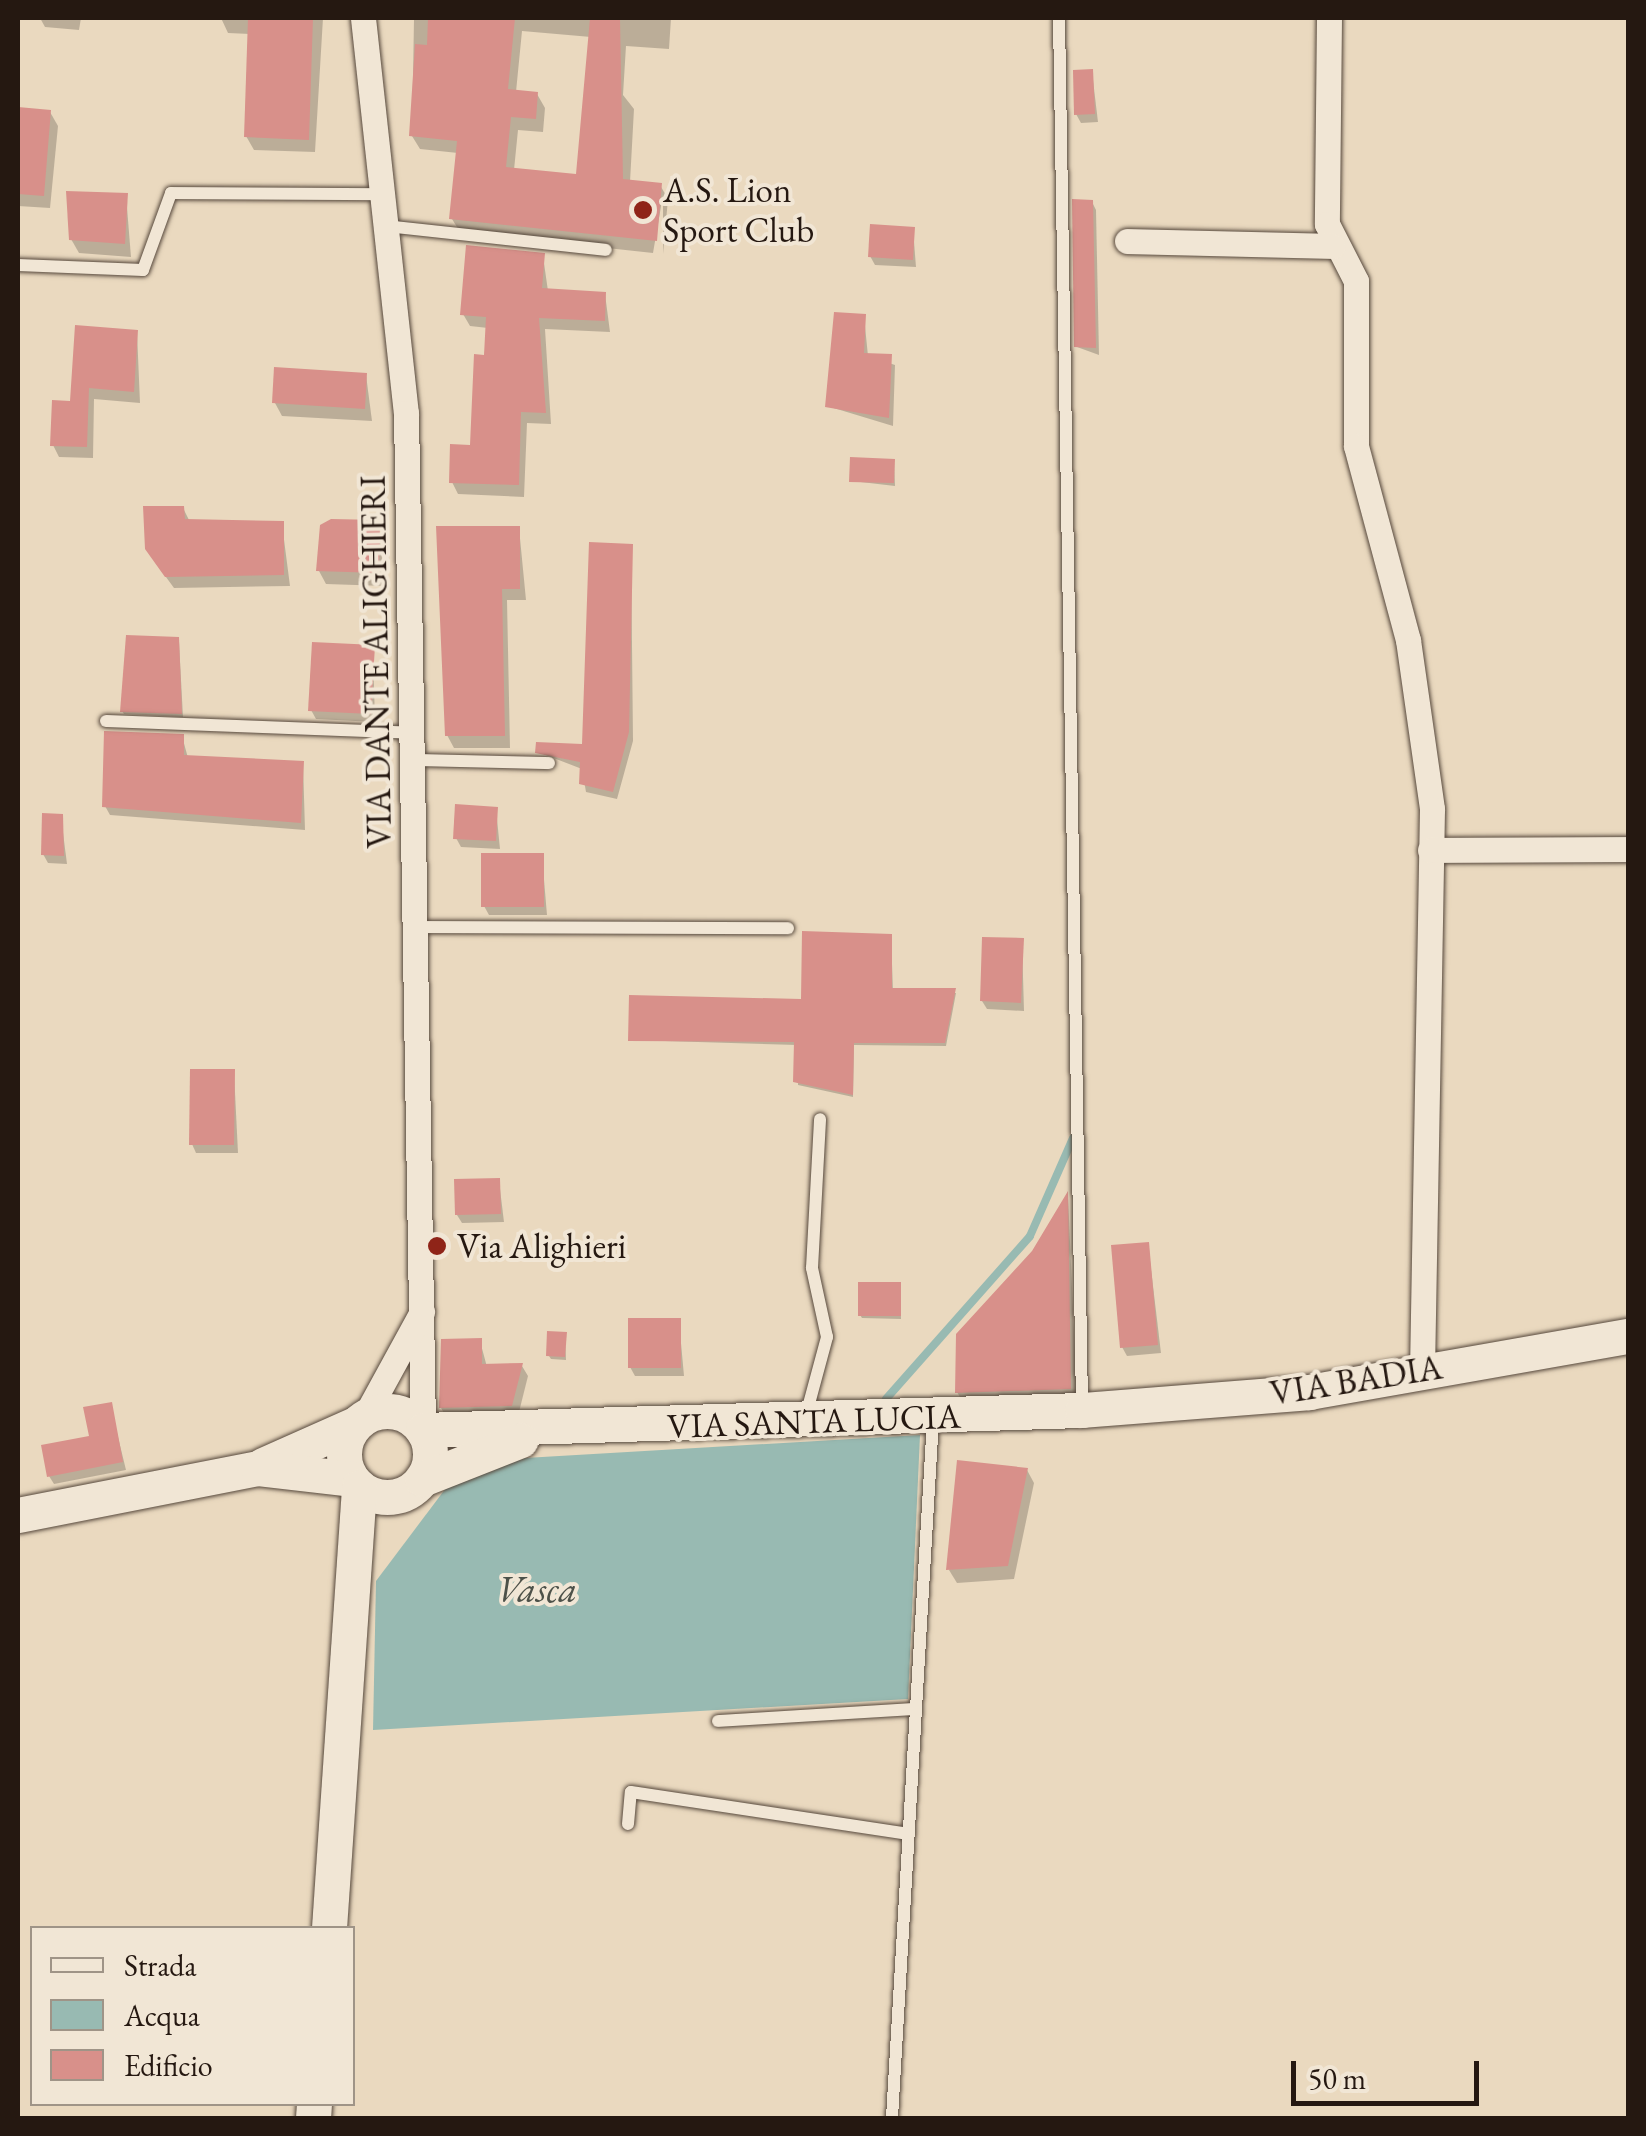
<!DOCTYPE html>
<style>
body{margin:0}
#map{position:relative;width:1646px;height:2136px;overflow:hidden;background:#ead9bf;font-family:"EB Garamond",serif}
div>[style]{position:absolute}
.water>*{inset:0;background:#98bab2}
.shadow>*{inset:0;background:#0003}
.stream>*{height:8px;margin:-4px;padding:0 4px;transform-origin:4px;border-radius:4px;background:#98bab2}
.building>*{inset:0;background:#d8908a}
.roads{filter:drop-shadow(0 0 2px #56483c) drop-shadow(0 0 2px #56483c)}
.lane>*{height:12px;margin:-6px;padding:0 6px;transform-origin:6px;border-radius:6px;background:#f1e6d5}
.street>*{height:25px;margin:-12.5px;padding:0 12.5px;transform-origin:12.5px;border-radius:12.5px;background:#f1e6d5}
.secondary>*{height:35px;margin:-17.5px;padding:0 17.5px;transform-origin:17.5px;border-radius:17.5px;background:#f1e6d5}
.secondary>.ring{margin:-17.5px;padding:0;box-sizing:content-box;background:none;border:35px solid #f1e6d5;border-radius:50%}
.dots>*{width:28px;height:28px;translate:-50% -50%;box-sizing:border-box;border:5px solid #f1e6d5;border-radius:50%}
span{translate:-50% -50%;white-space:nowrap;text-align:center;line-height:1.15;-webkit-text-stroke:8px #f1e6d5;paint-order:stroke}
.poi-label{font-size:35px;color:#251811}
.left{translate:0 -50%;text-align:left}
.street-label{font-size:35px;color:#251811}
.water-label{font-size:38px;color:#4d5149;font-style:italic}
.frame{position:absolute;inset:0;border:20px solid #251811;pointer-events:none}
.legend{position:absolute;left:30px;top:1926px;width:325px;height:180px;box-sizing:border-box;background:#f1e6d5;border:2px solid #9f9487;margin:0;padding:12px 18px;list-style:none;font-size:30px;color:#251811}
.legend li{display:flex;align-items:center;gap:20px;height:50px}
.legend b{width:50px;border:2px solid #9f9487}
.scale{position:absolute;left:1291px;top:2061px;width:188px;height:45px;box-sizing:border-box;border:5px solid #251811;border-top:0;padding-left:12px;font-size:30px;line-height:35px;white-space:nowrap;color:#251811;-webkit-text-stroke:8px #f1e6d5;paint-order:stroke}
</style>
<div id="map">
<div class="water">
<i style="clip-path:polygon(920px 1435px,908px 1699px,373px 1730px,376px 1581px,452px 1480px,507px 1459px)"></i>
</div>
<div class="shadow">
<i style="clip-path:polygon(40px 18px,81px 18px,79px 30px,45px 27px)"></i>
<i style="clip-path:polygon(221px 18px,323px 18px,315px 152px,254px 150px,246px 136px,250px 34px,228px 33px)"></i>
<i style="clip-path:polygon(evenodd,414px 18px,671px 18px,669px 49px,626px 46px,623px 95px,634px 109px,630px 182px,660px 185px,668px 199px,663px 254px,663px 195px,653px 253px,460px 232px,452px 219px,458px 153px,420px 149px,412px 136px,414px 18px,522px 31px,591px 37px,579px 176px,514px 170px,518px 130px,543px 132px,545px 108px,537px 94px,516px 92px,522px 31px)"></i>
<i style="clip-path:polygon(1092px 72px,1098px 122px,1081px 123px,1076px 114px)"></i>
<i style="clip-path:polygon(18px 109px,50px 112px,58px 126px,50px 208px,18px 206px)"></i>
<i style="clip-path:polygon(126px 195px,131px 257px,79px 253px,71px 239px)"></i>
<i style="clip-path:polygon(1092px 202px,1096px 210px,1099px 355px,1077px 347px)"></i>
<i style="clip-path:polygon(913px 229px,916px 267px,875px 265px,870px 256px)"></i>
<i style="clip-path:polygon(543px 256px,548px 291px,605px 294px,610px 332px,545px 329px,551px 424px,527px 423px,524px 497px,458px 494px,452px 482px,472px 447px,488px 328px,470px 326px,463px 314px)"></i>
<i style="clip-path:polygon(864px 316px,868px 356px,895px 365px,893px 426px,827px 406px)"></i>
<i style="clip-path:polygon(137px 332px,140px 403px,94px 399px,93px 458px,59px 457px,53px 445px,72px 403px)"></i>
<i style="clip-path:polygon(366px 375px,372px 421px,282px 416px,275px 403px)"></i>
<i style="clip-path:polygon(894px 461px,895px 486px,852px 481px)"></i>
<i style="clip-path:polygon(183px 508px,190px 522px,282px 524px,290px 586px,174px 588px,155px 562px)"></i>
<i style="clip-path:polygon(378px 522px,385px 586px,326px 584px,319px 571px)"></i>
<i style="clip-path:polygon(519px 528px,526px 600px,507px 600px,510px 748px,454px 748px,447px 735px)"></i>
<i style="clip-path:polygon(631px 546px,633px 741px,617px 799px,586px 792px,582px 769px,538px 752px,585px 746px)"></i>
<i style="clip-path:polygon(179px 642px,183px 717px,124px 714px,122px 711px)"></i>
<i style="clip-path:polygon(373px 648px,375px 722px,316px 719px,311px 710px)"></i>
<i style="clip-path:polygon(182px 736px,188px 758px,303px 763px,305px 830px,110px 815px,105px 806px)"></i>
<i style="clip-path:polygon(496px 809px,500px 849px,461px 847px,456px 838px)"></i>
<i style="clip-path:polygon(61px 817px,67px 864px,48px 863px,43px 854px)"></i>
<i style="clip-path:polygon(542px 856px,547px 915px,489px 915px,484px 906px)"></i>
<i style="clip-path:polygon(891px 936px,893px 991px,956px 993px,946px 1046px,854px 1045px,853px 1097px,798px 1085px,797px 1045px,631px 1040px,804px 1002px)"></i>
<i style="clip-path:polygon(1022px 941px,1024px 1011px,987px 1009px,982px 1001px)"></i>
<i style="clip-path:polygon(234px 1072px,238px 1153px,196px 1153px,192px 1144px)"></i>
<i style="clip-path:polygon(499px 1181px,504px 1222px,462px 1223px,457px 1215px)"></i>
<i style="clip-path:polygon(1068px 1196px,1077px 1401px,964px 1404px,957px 1392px)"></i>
<i style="clip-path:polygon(1148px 1244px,1161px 1353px,1127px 1356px,1122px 1347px)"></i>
<i style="clip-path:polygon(900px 1284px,901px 1319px,862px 1318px,860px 1315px)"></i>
<i style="clip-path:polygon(679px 1321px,684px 1376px,635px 1376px,630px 1367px)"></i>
<i style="clip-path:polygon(565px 1334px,566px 1360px,551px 1359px,549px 1356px)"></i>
<i style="clip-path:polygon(480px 1341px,487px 1367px,522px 1366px,528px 1376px,518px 1416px,447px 1418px,441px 1408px)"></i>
<i style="clip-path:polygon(110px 1404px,126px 1470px,54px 1484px,49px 1476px,92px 1438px)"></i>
<i style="clip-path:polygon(1027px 1470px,1034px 1483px,1014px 1579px,957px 1583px,949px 1570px)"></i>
</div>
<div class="stream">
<i style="left:886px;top:1399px;width:217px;rotate:-48.5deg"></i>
<i style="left:1030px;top:1236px;width:107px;rotate:-66.3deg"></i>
</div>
<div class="building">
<i style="clip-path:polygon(248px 18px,313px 18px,309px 140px,244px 137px)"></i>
<i style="clip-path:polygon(428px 18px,515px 18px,508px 89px,538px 92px,536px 119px,511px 117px,506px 167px,576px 174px,590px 18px,620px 18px,623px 179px,662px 183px,657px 241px,449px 219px,457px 141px,409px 136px,415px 44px,427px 45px)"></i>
<i style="clip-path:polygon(1093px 69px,1095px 114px,1074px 115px,1073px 70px)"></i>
<i style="clip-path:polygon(18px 107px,51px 110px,44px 196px,18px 194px)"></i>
<i style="clip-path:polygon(66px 191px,128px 193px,125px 244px,69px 240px)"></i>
<i style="clip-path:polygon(1072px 199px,1093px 200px,1096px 348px,1074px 347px)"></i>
<i style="clip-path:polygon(870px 224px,915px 227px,913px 260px,868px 257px)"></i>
<i style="clip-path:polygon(466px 245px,545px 253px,542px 288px,606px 292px,605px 321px,539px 318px,546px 413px,521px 412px,519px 485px,449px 483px,450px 444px,470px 445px,474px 354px,484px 355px,486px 317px,460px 315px)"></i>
<i style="clip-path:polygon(834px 312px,866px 314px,864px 353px,892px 354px,889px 418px,825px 407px)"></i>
<i style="clip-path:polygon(75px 325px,138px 330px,134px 392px,89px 388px,87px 447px,50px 446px,52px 400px,70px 401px)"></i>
<i style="clip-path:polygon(274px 367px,367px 373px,365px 409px,272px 403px)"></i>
<i style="clip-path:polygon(850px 457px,895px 459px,894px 483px,849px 482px)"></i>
<i style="clip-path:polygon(143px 506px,184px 506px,185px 519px,284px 521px,284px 575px,165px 577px,145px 549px)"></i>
<i style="clip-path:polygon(331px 519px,380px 520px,379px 573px,316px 571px,320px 525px)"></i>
<i style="clip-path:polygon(436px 526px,520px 526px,520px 589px,502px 589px,505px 736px,445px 736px)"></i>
<i style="clip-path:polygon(589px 542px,633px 544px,629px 732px,613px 792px,579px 784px,580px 762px,535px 753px,536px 742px,582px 744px)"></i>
<i style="clip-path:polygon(126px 635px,179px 637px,182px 714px,120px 712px)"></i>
<i style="clip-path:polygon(312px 642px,375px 645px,371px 714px,308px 711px)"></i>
<i style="clip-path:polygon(104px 731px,184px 734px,184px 755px,304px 761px,301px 823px,102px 807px)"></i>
<i style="clip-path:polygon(455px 804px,498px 807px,496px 841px,453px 839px)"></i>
<i style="clip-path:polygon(42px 813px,63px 814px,64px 856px,41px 855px)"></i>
<i style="clip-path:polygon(481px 853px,544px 853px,544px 907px,481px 907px)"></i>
<i style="clip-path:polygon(802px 931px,892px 934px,892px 988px,956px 988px,945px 1043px,854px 1043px,853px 1095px,793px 1082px,794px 1042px,628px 1041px,629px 995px,801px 999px)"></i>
<i style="clip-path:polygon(982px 937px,1024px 938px,1021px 1003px,980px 1001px)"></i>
<i style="clip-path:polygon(190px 1069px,235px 1069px,234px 1145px,189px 1145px)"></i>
<i style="clip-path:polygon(500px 1178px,501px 1214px,455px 1215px,454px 1179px)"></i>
<i style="clip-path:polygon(1068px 1191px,1071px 1389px,955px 1393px,956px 1334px,1032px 1251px)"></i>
<i style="clip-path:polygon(1149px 1242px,1158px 1345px,1120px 1348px,1111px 1245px)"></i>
<i style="clip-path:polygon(858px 1282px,901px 1282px,901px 1316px,858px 1316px)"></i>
<i style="clip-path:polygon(628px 1318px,681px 1318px,681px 1368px,628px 1368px)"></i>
<i style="clip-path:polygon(547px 1331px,567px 1332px,565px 1357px,546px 1356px)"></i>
<i style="clip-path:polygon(482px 1338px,482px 1364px,523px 1363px,512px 1406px,439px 1408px,441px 1339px)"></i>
<i style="clip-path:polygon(112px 1402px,123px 1462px,47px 1477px,41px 1445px,89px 1436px,83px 1407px)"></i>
<i style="clip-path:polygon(957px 1460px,1028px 1468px,1008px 1566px,946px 1570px)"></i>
</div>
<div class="roads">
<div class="lane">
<i style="left:1059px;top:18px;width:1392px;rotate:89.05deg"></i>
<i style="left:386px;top:226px;width:221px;rotate:6.2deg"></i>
<i style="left:18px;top:265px;width:125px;rotate:2.3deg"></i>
<i style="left:143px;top:270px;width:82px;rotate:-70deg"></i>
<i style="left:171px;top:193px;width:211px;rotate:0.3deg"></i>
<i style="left:106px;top:721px;width:307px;rotate:2.2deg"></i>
<i style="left:413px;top:760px;width:136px;rotate:1.3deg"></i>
<i style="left:415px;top:927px;width:373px;rotate:0.2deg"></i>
<i style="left:806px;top:1415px;width:81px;rotate:-74.9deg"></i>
<i style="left:827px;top:1337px;width:71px;rotate:-102.3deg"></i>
<i style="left:812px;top:1268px;width:149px;rotate:-86.9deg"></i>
<i style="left:718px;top:1721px;width:198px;rotate:-3.5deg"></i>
<i style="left:628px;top:1824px;width:32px;rotate:-85deg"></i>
<i style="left:631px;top:1792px;width:281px;rotate:8.6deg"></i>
<i style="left:892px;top:2118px;width:700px;rotate:-86.64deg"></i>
</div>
<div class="street">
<i style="left:363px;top:18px;width:397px;rotate:83.8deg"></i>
<i style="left:406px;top:413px;width:1017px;rotate:89.04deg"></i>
<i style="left:1329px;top:18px;width:206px;rotate:90.6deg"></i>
<i style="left:1327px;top:224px;width:64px;rotate:63deg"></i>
<i style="left:1356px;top:281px;width:165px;rotate:90deg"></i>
<i style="left:1356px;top:446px;width:201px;rotate:75deg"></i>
<i style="left:1408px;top:640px;width:171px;rotate:81.9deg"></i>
<i style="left:1432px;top:809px;width:562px;rotate:91.02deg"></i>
<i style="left:1127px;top:241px;width:206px;rotate:1.4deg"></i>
<i style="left:1430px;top:850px;width:198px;rotate:-0.3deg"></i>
<i style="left:365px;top:1416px;width:119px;rotate:-61.3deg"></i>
</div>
<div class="secondary">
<i class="ring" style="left:344px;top:1411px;width:51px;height:51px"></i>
<i style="left:423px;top:1430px;width:659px;rotate:-1.74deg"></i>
<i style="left:1082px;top:1410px;width:228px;rotate:-4.5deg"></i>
<i style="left:1309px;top:1392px;width:324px;rotate:-10deg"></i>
<i style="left:263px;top:1465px;width:101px;rotate:-24deg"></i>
<i style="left:422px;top:1479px;width:106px;rotate:-21.5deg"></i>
<i style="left:18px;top:1515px;width:245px;rotate:-11.1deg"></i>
<i style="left:258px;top:1468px;width:94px;rotate:6.7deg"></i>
<i style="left:329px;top:1928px;width:442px;rotate:-86.1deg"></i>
<i style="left:313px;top:2118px;width:14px;rotate:-86deg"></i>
</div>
</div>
<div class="dots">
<i style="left:643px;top:210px;background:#8f2418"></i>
<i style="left:437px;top:1246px;background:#8f2418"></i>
</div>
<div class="poi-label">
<span class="left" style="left:663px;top:210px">A.S. Lion<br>Sport Club</span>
<span class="left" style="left:457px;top:1246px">Via Alighieri</span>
</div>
<div class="street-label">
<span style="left:376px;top:662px;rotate:-91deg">VIA DANTE ALIGHIERI</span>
<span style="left:1356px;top:1380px;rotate:-9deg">VIA BADIA</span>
<span style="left:814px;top:1421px;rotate:-2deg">VIA SANTA LUCIA</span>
</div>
<div class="water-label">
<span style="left:537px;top:1589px">Vasca</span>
</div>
<div class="frame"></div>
<ul class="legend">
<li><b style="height:12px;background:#f1e6d5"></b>Strada</li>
<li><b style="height:28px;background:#98bab2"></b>Acqua</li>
<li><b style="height:28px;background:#d8908a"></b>Edificio</li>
</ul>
<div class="scale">50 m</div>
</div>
